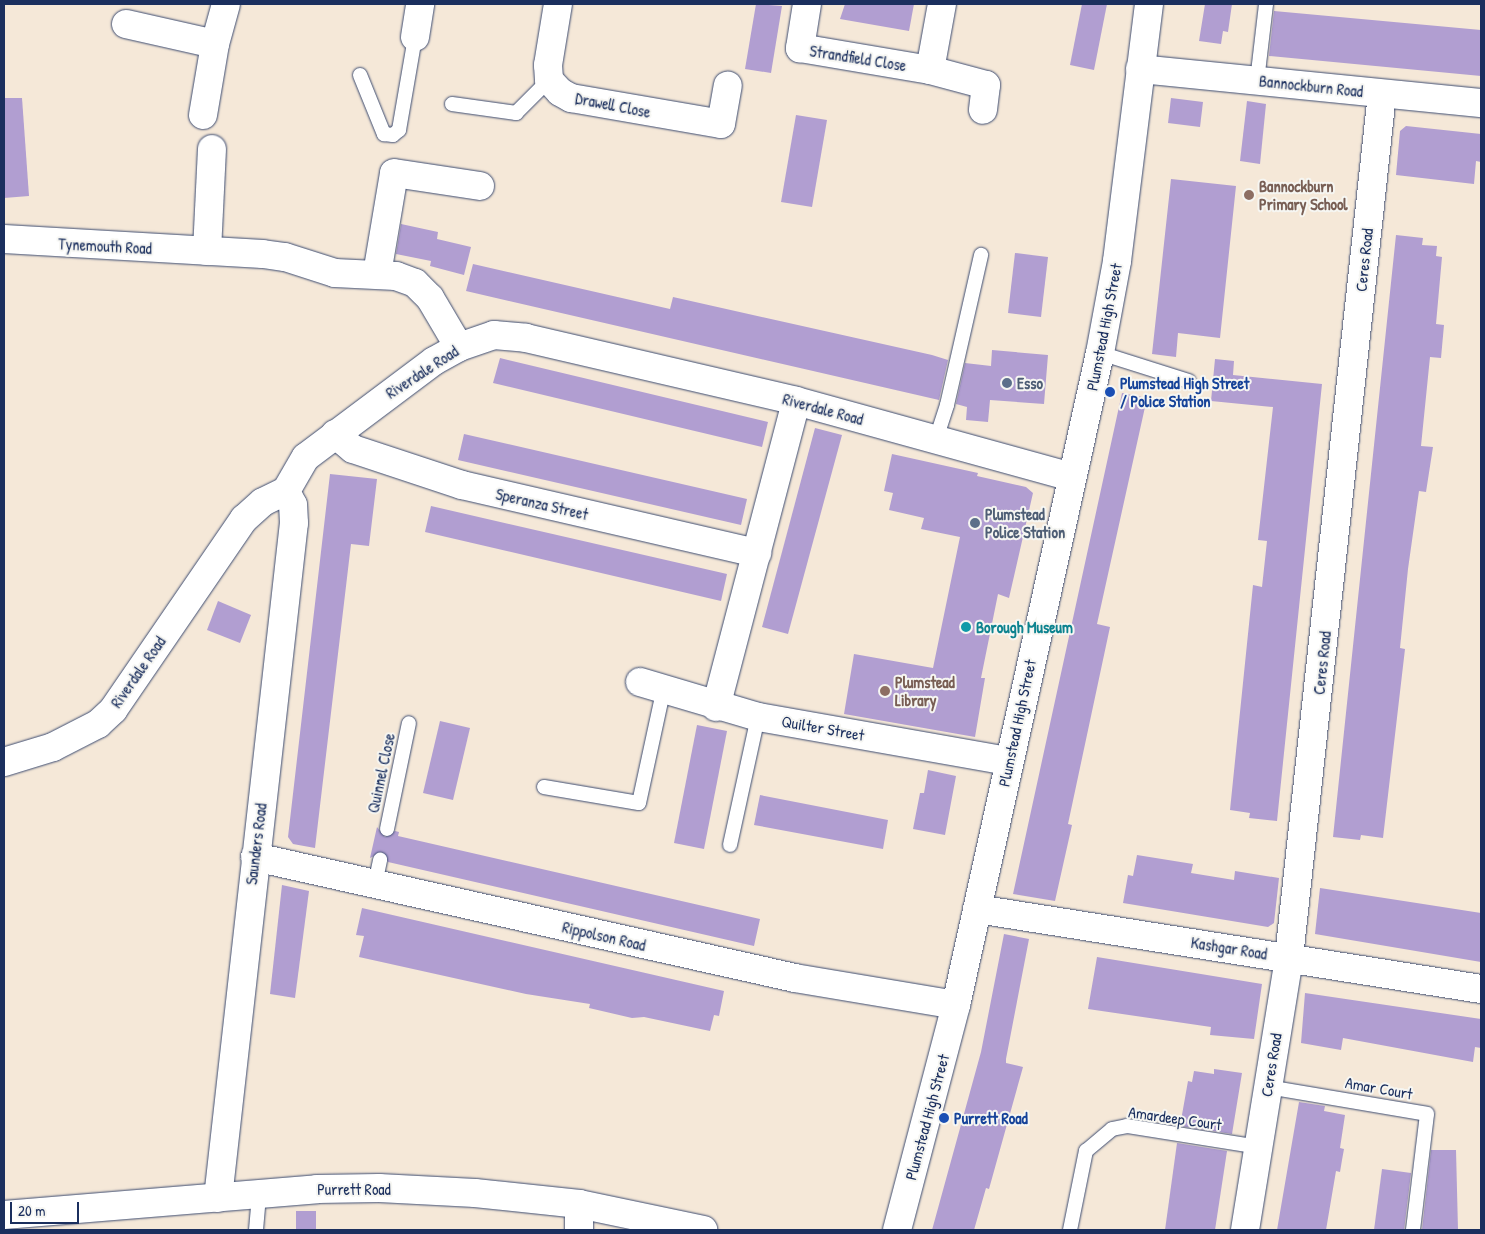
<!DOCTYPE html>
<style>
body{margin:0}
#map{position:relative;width:1485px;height:1234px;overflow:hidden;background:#f5e8d8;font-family:"Patrick Hand",sans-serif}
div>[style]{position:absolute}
.building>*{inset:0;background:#b19ed1}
.roads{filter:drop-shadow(0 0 1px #3c4b70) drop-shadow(0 0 1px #3c4b70)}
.lane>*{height:14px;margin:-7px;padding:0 7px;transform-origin:7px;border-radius:7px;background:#fff}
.street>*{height:28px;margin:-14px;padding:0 14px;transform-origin:14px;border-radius:14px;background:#fff}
.primary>*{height:28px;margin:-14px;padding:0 14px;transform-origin:14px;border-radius:14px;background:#fff}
.dots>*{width:14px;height:14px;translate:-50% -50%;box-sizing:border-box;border:2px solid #f6f6f2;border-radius:50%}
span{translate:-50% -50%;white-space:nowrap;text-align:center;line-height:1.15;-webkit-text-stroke:4px #f6f6f2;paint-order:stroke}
.street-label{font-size:16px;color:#1b2f5e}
.education-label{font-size:16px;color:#785e54;font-weight:700}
.left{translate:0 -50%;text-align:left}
.service-label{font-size:16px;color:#4e5e75;font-weight:700}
.transit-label{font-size:16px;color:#164399;font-weight:700}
.culture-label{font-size:16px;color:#0d838f;font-weight:700}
.frame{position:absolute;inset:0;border:5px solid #1b2f5e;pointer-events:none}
.scale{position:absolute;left:10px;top:1202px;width:69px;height:22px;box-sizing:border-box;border:2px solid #1b2f5e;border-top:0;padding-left:6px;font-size:15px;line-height:18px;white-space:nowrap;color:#1b2f5e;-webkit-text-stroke:4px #f6f6f2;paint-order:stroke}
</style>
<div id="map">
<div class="building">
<i style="clip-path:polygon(756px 4px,782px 6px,771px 73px,745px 69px)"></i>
<i style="clip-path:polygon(845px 4px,914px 4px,909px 31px,840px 19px)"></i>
<i style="clip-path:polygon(1082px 4px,1107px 4px,1094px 70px,1070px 65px)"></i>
<i style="clip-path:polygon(1205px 4px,1232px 4px,1228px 32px,1223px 31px,1221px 44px,1199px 41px)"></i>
<i style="clip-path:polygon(1274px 11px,1481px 30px,1481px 76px,1269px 56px)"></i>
<i style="clip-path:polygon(4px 98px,22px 98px,29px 196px,4px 198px)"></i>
<i style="clip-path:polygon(1171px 98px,1203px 102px,1200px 127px,1168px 123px)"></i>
<i style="clip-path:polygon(1247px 101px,1266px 104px,1260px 164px,1240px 161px)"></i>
<i style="clip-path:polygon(796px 115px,827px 120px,812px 207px,781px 202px)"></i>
<i style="clip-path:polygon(1406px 126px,1481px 134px,1481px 162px,1476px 161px,1474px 184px,1396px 175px,1400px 131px)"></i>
<i style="clip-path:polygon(1171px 179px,1236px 186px,1220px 338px,1178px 333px,1176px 357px,1152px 354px)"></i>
<i style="clip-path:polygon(401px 224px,438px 232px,437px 239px,471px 247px,464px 275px,430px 266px,431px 261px,396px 254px)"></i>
<i style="clip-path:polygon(1396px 235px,1423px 238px,1422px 245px,1437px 246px,1436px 256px,1442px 257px,1436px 324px,1444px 325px,1441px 358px,1430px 357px,1421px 446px,1433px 447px,1426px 492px,1419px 491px,1408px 569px,1400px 648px,1405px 649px,1383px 838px,1361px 835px,1360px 840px,1333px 837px)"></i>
<i style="clip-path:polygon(1015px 253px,1048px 257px,1041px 317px,1008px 313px)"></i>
<i style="clip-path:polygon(473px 264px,670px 309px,673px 297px,932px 355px,948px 360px,939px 400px,466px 291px)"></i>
<i style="clip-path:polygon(992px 350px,1048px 355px,1044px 404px,990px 400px,988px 422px,966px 420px,967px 407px,956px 404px,965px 363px,991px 366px)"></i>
<i style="clip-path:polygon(500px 358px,768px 422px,762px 447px,493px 383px)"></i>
<i style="clip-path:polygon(1215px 359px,1234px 361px,1233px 375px,1322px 384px,1277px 821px,1249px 818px,1250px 813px,1230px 810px,1253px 585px,1262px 587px,1267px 541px,1258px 540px,1273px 407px,1211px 401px)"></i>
<i style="clip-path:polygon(1122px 393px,1147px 398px,1097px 624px,1110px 627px,1068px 824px,1072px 825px,1055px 901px,1013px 894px)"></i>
<i style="clip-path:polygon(815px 428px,842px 435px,788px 634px,762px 627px)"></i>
<i style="clip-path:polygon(464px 434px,747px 499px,741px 525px,458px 460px)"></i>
<i style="clip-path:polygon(892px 454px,978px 473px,977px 476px,1026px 487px,1033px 493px,1009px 598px,998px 594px,981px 678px,985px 678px,975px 737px,844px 714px,854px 654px,933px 668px,960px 537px,921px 529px,924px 518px,889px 510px,893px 493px,884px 491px)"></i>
<i style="clip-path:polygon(330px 474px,377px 479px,369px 546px,351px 544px,315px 848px,293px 844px,288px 837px)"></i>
<i style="clip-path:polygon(431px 506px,727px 574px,721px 601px,425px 532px)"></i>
<i style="clip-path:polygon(218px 601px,251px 615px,240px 643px,207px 630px)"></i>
<i style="clip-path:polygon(440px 721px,470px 728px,453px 800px,423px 793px)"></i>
<i style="clip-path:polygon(697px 725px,727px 731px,704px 849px,674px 843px)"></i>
<i style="clip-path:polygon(928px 770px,956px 776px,945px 835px,913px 829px,920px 793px,924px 793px)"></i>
<i style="clip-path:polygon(760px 795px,888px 820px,883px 849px,754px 825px)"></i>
<i style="clip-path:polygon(377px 827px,385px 837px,395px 831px,399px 832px,398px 836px,760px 919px,754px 946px,388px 862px,382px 852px,370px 858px)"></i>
<i style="clip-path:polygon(1137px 855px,1193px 864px,1191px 873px,1234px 880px,1235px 871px,1279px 878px,1274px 923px,1268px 927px,1123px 903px,1128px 875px,1133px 876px)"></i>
<i style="clip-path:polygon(282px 885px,309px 891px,295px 998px,270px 994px)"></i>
<i style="clip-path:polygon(1320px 888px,1481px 913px,1481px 962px,1315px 934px)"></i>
<i style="clip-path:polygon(362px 908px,724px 991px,719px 1016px,714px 1015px,710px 1031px,644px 1017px,632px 1018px,589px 1008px,590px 1004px,526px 994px,359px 957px,364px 936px,356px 935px)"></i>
<i style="clip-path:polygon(1004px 934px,1029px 939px,1006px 1059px,1006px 1063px,1023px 1067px,989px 1189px,986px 1188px,974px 1230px,932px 1230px,981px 1052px)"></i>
<i style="clip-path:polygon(1097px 957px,1262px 984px,1254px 1039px,1210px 1035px,1211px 1027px,1088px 1009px)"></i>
<i style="clip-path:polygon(1305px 993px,1481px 1019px,1481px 1048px,1475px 1047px,1473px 1062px,1343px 1038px,1341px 1050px,1301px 1043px)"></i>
<i style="clip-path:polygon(1214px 1069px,1242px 1073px,1232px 1134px,1180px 1126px,1188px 1081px,1192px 1082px,1194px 1071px,1214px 1074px)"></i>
<i style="clip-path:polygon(1299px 1102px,1325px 1106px,1324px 1111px,1345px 1115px,1340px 1148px,1344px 1149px,1342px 1160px,1340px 1172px,1336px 1171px,1326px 1230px,1277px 1230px)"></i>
<i style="clip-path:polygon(1177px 1143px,1227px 1151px,1215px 1230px,1165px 1230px)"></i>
<i style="clip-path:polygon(1431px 1150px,1456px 1150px,1458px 1230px,1422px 1230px)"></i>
<i style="clip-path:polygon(1382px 1169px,1411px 1173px,1404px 1230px,1374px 1230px)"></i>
<i style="clip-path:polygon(296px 1211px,316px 1211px,316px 1230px,296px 1230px)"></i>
</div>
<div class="roads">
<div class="lane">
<i style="left:360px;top:75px;width:64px;rotate:67.9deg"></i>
<i style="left:384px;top:134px;width:9px;rotate:6deg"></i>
<i style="left:393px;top:135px;width:8px;rotate:-40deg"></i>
<i style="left:399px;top:130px;width:94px;rotate:-80.2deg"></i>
<i style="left:1257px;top:81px;width:78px;rotate:-83.3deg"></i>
<i style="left:452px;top:104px;width:65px;rotate:8deg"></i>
<i style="left:516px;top:113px;width:47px;rotate:-45deg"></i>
<i style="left:1100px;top:353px;width:93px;rotate:17.5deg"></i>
<i style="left:936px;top:439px;width:36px;rotate:-72deg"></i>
<i style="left:947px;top:405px;width:154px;rotate:-77.2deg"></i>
<i style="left:544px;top:787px;width:96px;rotate:9.6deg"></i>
<i style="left:639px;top:803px;width:119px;rotate:-77.8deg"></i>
<i style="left:387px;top:829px;width:108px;rotate:-78.3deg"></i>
<i style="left:730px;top:845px;width:131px;rotate:-77.7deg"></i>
<i style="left:375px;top:884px;width:25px;rotate:-78deg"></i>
<i style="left:1268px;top:1087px;width:161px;rotate:9.6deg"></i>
<i style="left:1427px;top:1114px;width:117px;rotate:96.9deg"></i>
<i style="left:256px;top:1230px;width:36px;rotate:-85deg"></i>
<i style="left:1070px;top:1230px;width:81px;rotate:-78.6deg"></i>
<i style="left:1086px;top:1151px;width:34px;rotate:-40deg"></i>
<i style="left:1112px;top:1129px;width:15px;rotate:-11deg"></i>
<i style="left:1127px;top:1126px;width:134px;rotate:9deg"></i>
</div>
<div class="street">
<i style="left:558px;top:4px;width:62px;rotate:99.3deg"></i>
<i style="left:548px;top:65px;width:15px;rotate:86deg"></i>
<i style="left:549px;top:80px;width:16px;rotate:47deg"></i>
<i style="left:560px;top:92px;width:13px;rotate:29deg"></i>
<i style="left:571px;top:98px;width:152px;rotate:9.8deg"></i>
<i style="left:721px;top:124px;width:39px;rotate:-80deg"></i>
<i style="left:807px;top:4px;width:45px;rotate:99deg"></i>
<i style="left:800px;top:48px;width:132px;rotate:9.6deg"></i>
<i style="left:930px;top:70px;width:58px;rotate:15deg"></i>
<i style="left:986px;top:85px;width:25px;rotate:97deg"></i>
<i style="left:126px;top:24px;width:91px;rotate:12.7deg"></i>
<i style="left:415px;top:37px;width:33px;rotate:-81deg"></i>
<i style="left:1140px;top:69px;width:343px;rotate:5.7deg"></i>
<i style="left:930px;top:70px;width:67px;rotate:-79.7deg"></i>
<i style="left:203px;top:115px;width:72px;rotate:-80.4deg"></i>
<i style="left:215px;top:44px;width:41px;rotate:-74.6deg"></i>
<i style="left:4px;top:239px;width:259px;rotate:3.3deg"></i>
<i style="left:263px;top:254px;width:22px;rotate:8deg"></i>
<i style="left:285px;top:257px;width:52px;rotate:17.7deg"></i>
<i style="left:335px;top:273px;width:61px;rotate:2.8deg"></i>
<i style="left:396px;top:276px;width:20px;rotate:20deg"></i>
<i style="left:415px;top:283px;width:21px;rotate:45deg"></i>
<i style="left:430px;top:298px;width:57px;rotate:59.4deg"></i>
<i style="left:207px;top:251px;width:102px;rotate:-87.2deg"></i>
<i style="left:377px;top:274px;width:102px;rotate:-80.4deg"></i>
<i style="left:394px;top:173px;width:87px;rotate:8.6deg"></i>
<i style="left:335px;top:434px;width:23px;rotate:40deg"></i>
<i style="left:353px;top:449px;width:115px;rotate:18.3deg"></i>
<i style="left:462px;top:485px;width:303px;rotate:13deg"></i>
<i style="left:640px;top:682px;width:123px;rotate:16.5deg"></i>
<i style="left:758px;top:717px;width:254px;rotate:10deg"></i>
<i style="left:716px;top:707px;width:316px;rotate:-75.3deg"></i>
<i style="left:4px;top:762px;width:51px;rotate:-17deg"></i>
<i style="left:53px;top:747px;width:51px;rotate:-27.1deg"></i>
<i style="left:98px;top:724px;width:21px;rotate:-43deg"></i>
<i style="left:113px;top:710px;width:232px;rotate:-55.6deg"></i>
<i style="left:244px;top:519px;width:25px;rotate:-42deg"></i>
<i style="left:263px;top:502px;width:25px;rotate:-26deg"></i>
<i style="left:286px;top:491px;width:39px;rotate:-60deg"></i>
<i style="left:306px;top:457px;width:160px;rotate:-36.9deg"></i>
<i style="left:434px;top:361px;width:29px;rotate:-29deg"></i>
<i style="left:459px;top:347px;width:37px;rotate:-19deg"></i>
<i style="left:494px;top:335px;width:32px;rotate:5deg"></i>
<i style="left:526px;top:338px;width:277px;rotate:13.1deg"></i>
<i style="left:796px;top:401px;width:286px;rotate:15.4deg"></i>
<i style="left:255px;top:857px;width:553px;rotate:12.63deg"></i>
<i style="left:795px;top:978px;width:163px;rotate:9.5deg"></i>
<i style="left:977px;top:909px;width:510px;rotate:9.02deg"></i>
<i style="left:218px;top:1198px;width:679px;rotate:-83.58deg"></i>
<i style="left:294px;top:523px;width:18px;rotate:-93deg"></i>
<i style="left:293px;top:505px;width:16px;rotate:-117deg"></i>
<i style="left:4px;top:1215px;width:314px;rotate:-4.7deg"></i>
<i style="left:317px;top:1189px;width:62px;rotate:-0.9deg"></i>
<i style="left:379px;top:1188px;width:96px;rotate:3deg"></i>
<i style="left:475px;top:1193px;width:105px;rotate:6deg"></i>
<i style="left:579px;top:1204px;width:127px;rotate:11.8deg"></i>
<i style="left:579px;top:1230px;width:26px;rotate:-90deg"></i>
<i style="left:1245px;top:1230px;width:277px;rotate:-80.8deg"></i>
<i style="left:1289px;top:957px;width:868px;rotate:-83.85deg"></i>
</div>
<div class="primary">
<i style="left:897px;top:1230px;width:233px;rotate:-75.3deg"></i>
<i style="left:956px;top:1005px;width:668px;rotate:-77.55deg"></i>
<i style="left:1100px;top:353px;width:94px;rotate:-79.5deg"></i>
<i style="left:1117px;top:261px;width:259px;rotate:-82.9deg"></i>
</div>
</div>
<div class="dots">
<i style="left:1249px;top:195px;background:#8d6e63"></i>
<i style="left:1007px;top:383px;background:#5c6f8a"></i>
<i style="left:1110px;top:392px;background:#1a4fb4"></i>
<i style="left:975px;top:523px;background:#5c6f8a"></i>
<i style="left:966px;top:627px;background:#0f9aa8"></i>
<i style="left:885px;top:691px;background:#8d6e63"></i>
<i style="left:944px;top:1118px;background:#1a4fb4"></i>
</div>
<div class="street-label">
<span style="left:858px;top:58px;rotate:9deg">Strandfield Close</span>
<span style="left:1311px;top:86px;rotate:6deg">Bannockburn Road</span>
<span style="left:613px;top:105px;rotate:11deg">Drawell Close</span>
<span style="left:105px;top:246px;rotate:3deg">Tynemouth Road</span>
<span style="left:1364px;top:260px;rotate:-84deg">Ceres Road</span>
<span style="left:1104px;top:327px;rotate:-79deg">Plumstead High Street</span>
<span style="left:422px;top:372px;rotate:-33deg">Riverdale Road</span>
<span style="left:823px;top:409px;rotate:15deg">Riverdale Road</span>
<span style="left:542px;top:504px;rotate:13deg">Speranza Street</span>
<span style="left:1322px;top:663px;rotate:-84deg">Ceres Road</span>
<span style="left:138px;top:672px;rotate:-55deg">Riverdale Road</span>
<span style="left:1017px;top:723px;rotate:-78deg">Plumstead High Street</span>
<span style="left:823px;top:728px;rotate:10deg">Quilter Street</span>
<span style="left:381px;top:773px;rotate:-78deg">Quinnel Close</span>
<span style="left:256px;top:844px;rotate:-83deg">Saunders Road</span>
<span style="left:604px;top:936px;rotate:13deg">Rippolson Road</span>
<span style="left:1229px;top:948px;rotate:9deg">Kashgar Road</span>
<span style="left:1271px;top:1065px;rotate:-81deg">Ceres Road</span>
<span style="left:1379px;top:1088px;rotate:10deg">Amar Court</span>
<span style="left:927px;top:1117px;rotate:-75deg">Plumstead High Street</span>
<span style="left:1175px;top:1118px;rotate:8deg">Amardeep Court</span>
<span style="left:354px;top:1189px">Purrett Road</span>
</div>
<div class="education-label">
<span class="left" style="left:1259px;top:195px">Bannockburn<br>Primary School</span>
<span class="left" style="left:895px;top:691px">Plumstead<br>Library</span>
</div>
<div class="service-label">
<span class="left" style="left:1017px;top:383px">Esso</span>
<span class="left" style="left:985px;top:523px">Plumstead<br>Police Station</span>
</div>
<div class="transit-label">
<span class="left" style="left:1120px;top:392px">Plumstead High Street<br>/ Police Station</span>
<span class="left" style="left:954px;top:1118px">Purrett Road</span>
</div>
<div class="culture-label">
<span class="left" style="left:976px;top:627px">Borough Museum</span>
</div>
<div class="frame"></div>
<div class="scale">20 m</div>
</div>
